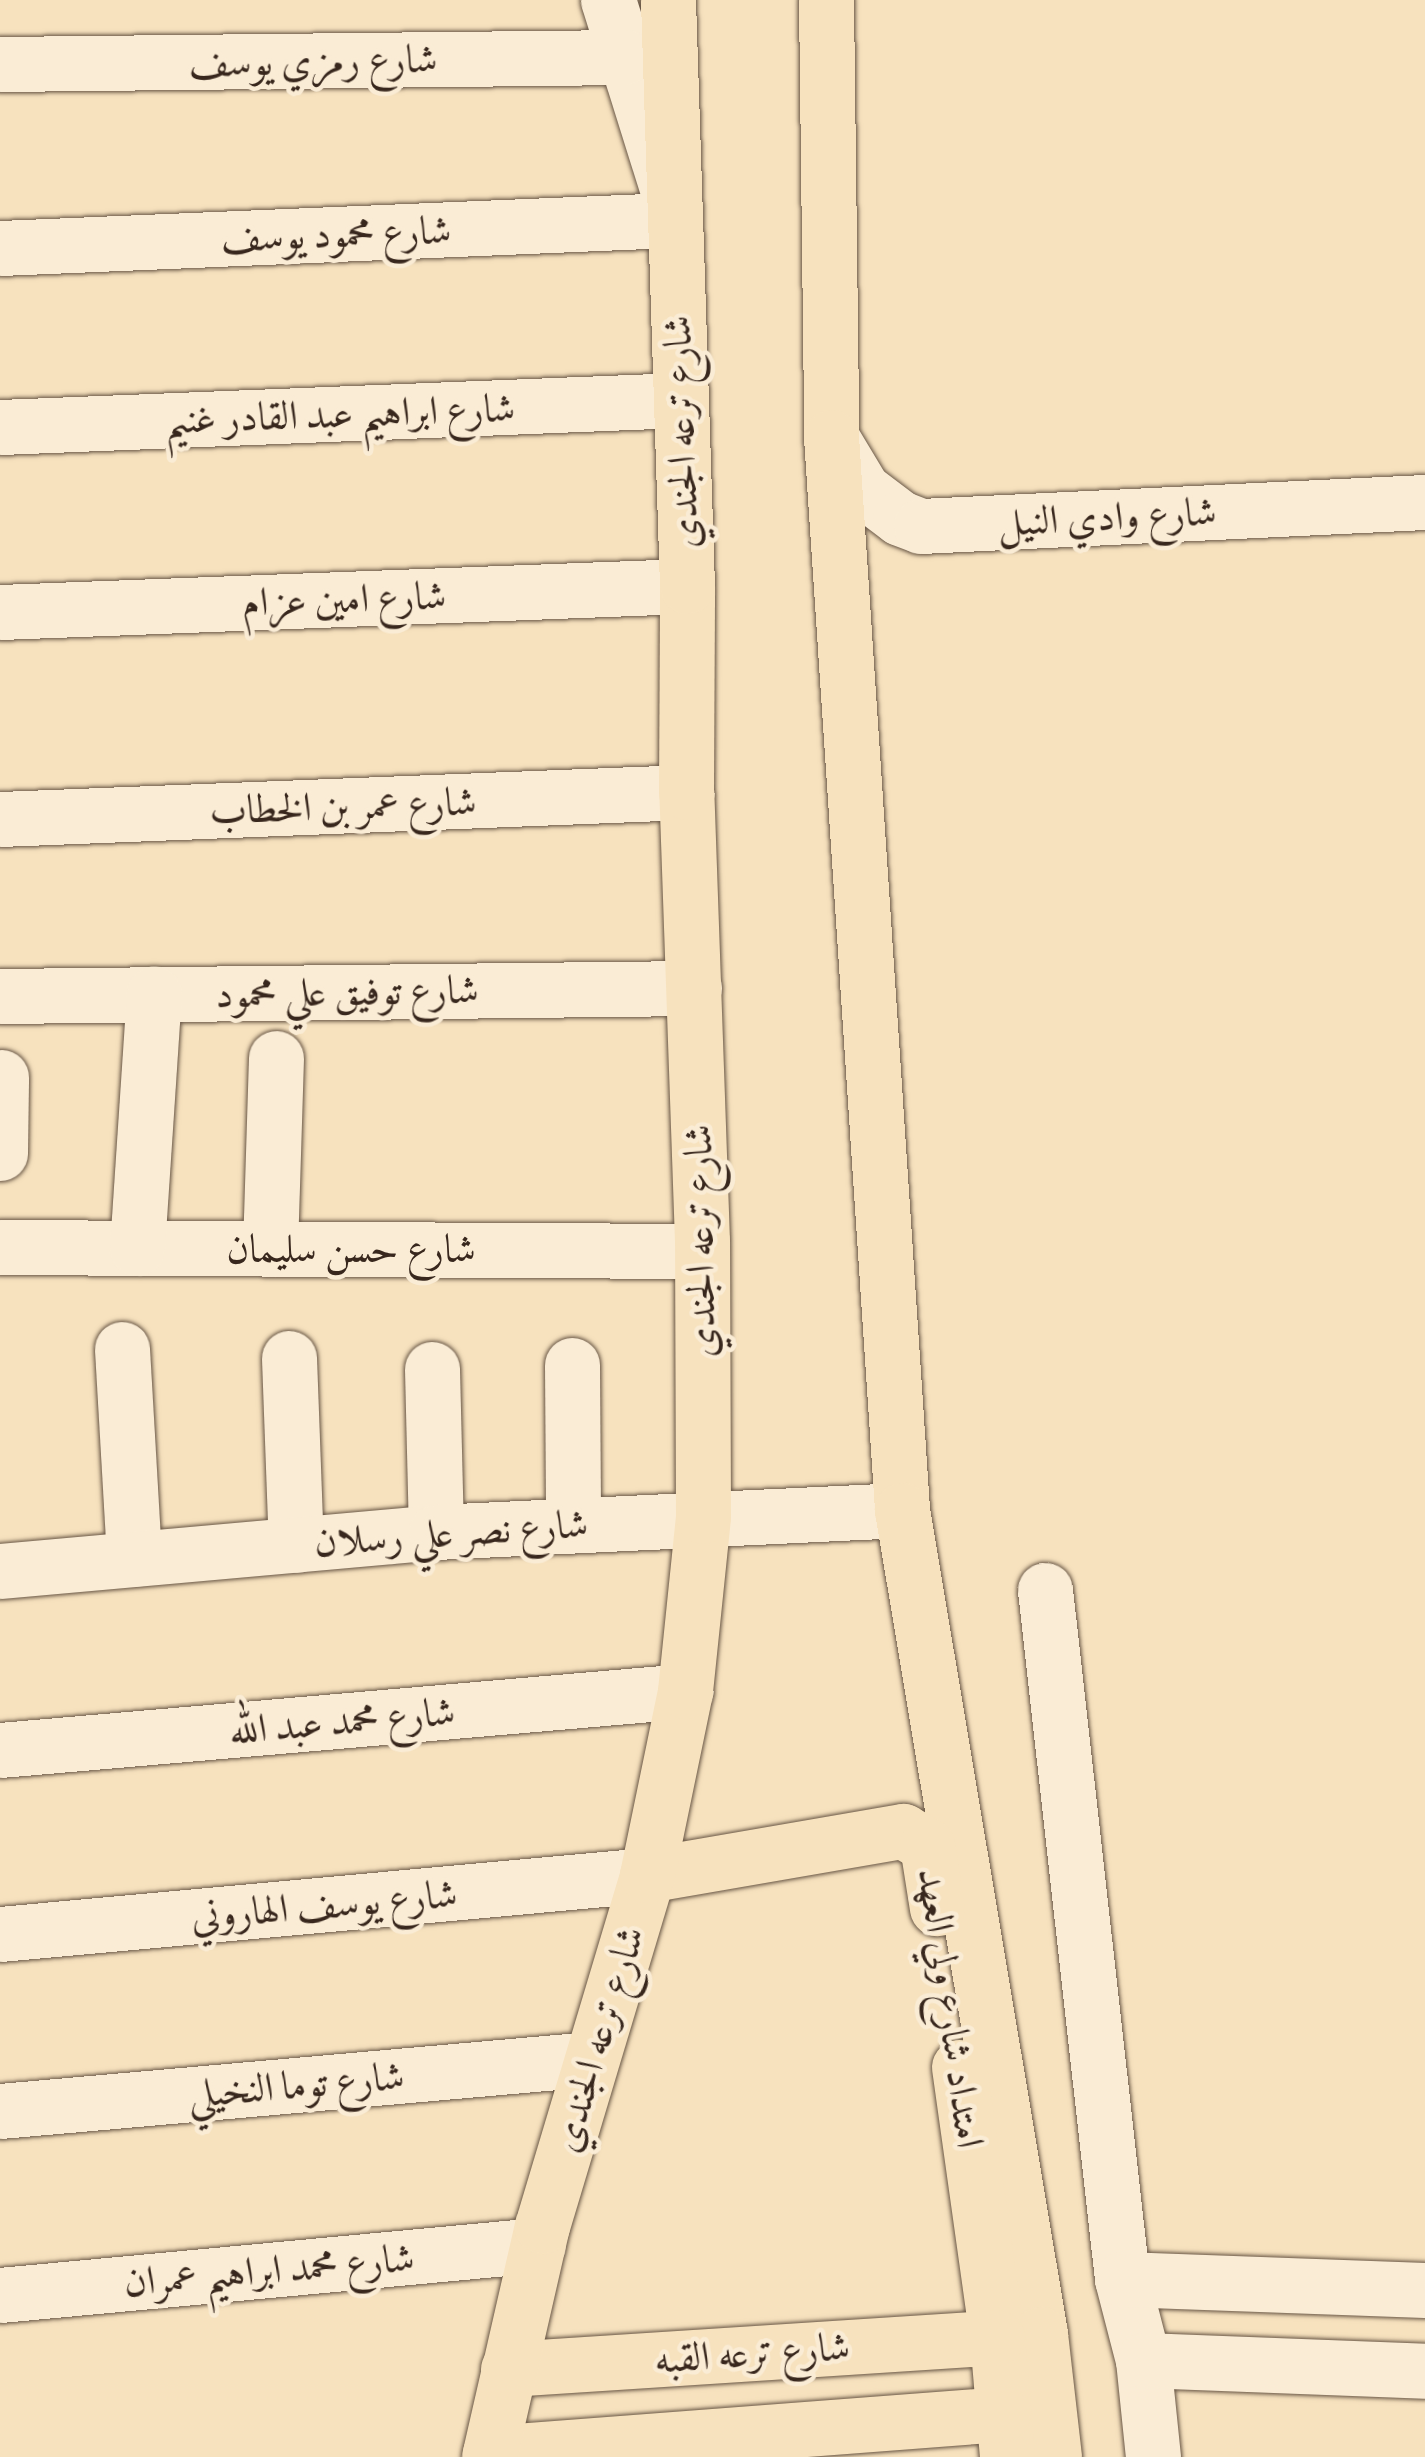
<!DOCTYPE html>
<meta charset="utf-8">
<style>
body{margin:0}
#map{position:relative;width:1425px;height:2457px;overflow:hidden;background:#f7e2be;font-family:Alegreya,Amiri,serif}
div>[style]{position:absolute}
.roads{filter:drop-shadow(0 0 2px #685645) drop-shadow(0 0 2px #685645)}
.minor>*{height:55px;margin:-27.5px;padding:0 27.5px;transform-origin:27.5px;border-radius:27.5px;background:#faecd5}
.major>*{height:55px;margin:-27.5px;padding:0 27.5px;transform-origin:27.5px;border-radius:27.5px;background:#f7e2be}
span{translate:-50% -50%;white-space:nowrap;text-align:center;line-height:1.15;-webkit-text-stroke:9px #faecd5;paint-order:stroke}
.street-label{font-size:40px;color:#38271d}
</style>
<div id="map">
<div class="roads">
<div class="minor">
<div style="left:608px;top:0;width:197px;rotate:72.6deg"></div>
<div style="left:0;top:64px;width:625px;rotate:-0.64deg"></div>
<div style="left:0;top:248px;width:673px;rotate:-2.39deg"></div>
<div style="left:0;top:427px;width:681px;rotate:-2.27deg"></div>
<div style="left:831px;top:437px;width:62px;rotate:58.9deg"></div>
<div style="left:863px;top:490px;width:46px;rotate:37.1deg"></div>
<div style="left:900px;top:518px;width:22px;rotate:21deg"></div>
<div style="left:921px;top:526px;width:505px;rotate:-2.73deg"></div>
<div style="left:0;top:612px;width:687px;rotate:-2.17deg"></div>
<div style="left:0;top:819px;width:687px;rotate:-2.25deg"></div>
<div style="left:0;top:996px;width:694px;rotate:-0.66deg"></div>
<div style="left:0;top:1153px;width:76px;rotate:-89.2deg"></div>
<div style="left:0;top:1247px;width:702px;rotate:0.33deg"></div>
<div style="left:137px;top:1248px;width:255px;rotate:-86.2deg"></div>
<div style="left:270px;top:1249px;width:191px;rotate:-88.2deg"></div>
<div style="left:122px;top:1349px;width:210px;rotate:86.7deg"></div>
<div style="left:289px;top:1358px;width:187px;rotate:87.9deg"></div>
<div style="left:572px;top:1365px;width:158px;rotate:89.6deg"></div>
<div style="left:432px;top:1369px;width:163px;rotate:88.6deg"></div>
<div style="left:0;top:1571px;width:438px;rotate:-5.1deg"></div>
<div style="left:436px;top:1532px;width:467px;rotate:-2.7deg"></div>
<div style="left:1045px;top:1590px;width:693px;rotate:83.62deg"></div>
<div style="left:1122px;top:2279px;width:84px;rotate:75.5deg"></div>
<div style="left:1143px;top:2360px;width:98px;rotate:84.1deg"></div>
<div style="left:0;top:1750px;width:688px;rotate:-4.92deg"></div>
<div style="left:0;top:1934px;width:650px;rotate:-5.21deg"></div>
<div style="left:0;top:2111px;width:593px;rotate:-5.03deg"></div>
<div style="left:1122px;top:2279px;width:303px;rotate:2.1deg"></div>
<div style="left:0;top:2295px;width:540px;rotate:-5.31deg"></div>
<div style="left:1143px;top:2360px;width:282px;rotate:2.2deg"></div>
</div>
<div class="major">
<div style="left:826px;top:0;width:437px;rotate:89.3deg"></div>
<div style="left:831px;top:437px;width:1075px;rotate:86.21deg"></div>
<div style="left:902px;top:1510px;width:835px;rotate:80.49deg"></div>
<div style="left:1040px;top:2334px;width:124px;rotate:83.5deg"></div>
<div style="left:647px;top:1875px;width:260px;rotate:-9.8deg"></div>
<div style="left:903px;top:1831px;width:28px;rotate:30deg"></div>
<div style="left:927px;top:1845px;width:64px;rotate:81deg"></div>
<div style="left:959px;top:2067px;width:273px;rotate:82deg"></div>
<div style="left:997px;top:2337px;width:120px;rotate:85.2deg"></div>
<div style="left:508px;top:2369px;width:490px;rotate:-3.7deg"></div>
<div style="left:490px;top:2453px;width:514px;rotate:-4.35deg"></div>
<div style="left:489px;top:2457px;width:237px;rotate:-77.1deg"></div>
<div style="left:542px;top:2226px;width:366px;rotate:-73.3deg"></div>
<div style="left:647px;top:1875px;width:188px;rotate:-78.3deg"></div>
<div style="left:685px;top:1691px;width:176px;rotate:-84.1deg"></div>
<div style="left:703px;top:1516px;width:275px;rotate:-90.2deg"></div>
<div style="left:702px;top:1241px;width:449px;rotate:-92deg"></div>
<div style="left:686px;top:792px;width:206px;rotate:-89.7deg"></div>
<div style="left:687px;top:586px;width:586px;rotate:-91.86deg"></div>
</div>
</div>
<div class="street-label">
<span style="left:313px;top:61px;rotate:-1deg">شارع رمزي يوسف</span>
<span style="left:336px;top:234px;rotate:-2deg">شارع محمود يوسف</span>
<span style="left:340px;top:414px;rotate:-2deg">شارع ابراهيم عبد القادر غنيم</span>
<span style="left:681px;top:432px;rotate:-92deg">شارع ترعه الجندي</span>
<span style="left:1107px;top:517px;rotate:-3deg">شارع وادي النيل</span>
<span style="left:344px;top:599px;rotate:-2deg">شارع امين عزام</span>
<span style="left:343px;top:806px;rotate:-2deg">شارع عمر بن الخطاب</span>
<span style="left:347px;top:992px;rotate:-1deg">شارع توفيق علي محمود</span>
<span style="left:700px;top:1241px;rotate:-91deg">شارع ترعه الجندي</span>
<span style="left:351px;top:1249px">شارع حسن سليمان</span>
<span style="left:451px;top:1533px;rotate:-4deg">شارع نصر علي رسلان</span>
<span style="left:342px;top:1721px;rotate:-5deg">شارع محمد عبد الله</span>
<span style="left:324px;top:1905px;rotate:-5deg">شارع يوسف الهاروني</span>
<span style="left:951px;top:2008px;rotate:82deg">امتداد شارع ولي العهد</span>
<span style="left:598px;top:2039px;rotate:-73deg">شارع ترعه الجندي</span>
<span style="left:296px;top:2085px;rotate:-5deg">شارع توما النخيلي</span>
<span style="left:269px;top:2270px;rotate:-5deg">شارع محمد ابراهيم عمران</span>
<span style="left:752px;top:2353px;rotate:-4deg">شارع ترعه القبه</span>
</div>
</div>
